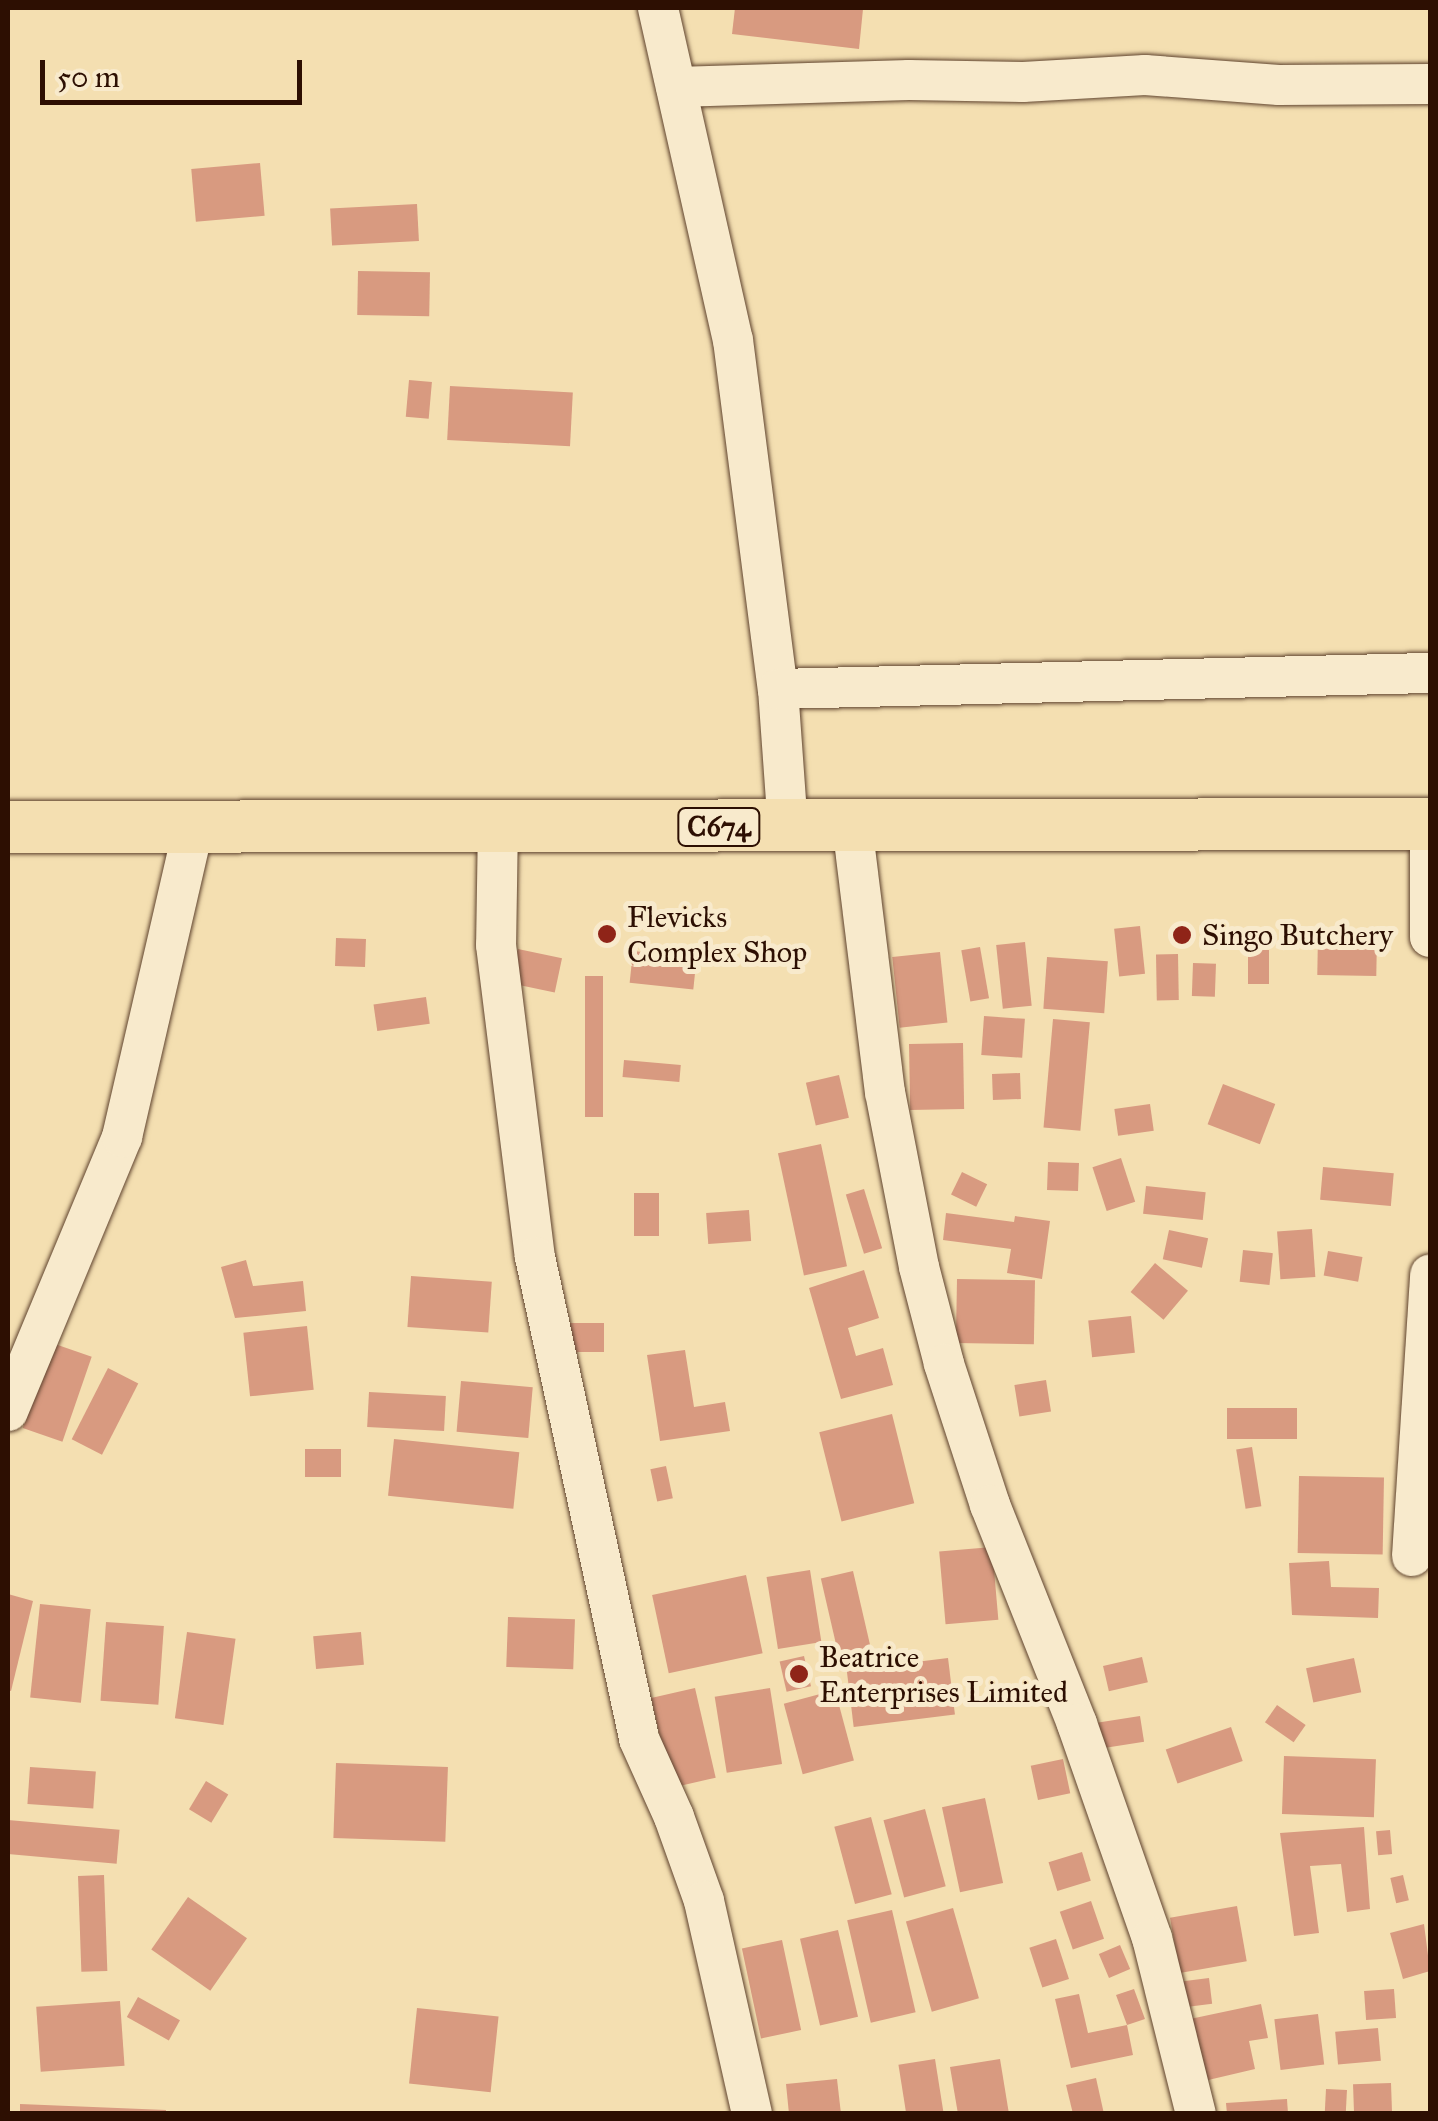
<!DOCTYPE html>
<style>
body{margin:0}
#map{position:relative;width:1438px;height:2121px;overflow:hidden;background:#f4dfb1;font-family:"IM FELL Great Primer",serif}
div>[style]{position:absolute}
.building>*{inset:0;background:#d89a80;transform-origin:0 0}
.roads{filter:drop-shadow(0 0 2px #5f432e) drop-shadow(0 0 2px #5f432e)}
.minor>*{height:40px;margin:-20px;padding:0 20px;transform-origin:20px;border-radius:20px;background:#f8eacc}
.major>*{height:52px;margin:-26px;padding:0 26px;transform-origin:26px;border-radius:26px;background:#f4dfb1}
.dots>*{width:28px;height:28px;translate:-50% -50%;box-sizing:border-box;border:5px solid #f8eacc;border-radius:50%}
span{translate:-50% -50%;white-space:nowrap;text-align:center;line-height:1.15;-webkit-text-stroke:10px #f8eacc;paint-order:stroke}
.shield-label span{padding:2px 8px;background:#f8eacc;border:2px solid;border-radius:8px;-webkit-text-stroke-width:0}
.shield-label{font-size:28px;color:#2d0f02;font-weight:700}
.poi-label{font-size:30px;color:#2d0f02}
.left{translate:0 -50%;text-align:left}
.frame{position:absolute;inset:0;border:10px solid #2d0f02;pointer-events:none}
.scale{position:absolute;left:40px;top:60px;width:262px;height:45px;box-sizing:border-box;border:5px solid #2d0f02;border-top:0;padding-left:12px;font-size:30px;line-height:35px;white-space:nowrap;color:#2d0f02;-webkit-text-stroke:8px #f8eacc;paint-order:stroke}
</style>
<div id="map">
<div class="building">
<div style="clip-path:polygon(735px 8px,863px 9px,859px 49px,732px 34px)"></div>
<div style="left:260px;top:163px;width:53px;height:69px;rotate:85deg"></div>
<div style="left:417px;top:204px;width:37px;height:87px;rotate:87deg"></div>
<div style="left:358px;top:271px;width:72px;height:44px;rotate:1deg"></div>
<div style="left:409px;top:380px;width:23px;height:37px;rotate:5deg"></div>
<div style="left:450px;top:386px;width:123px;height:54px;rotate:3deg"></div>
<div style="left:1140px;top:926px;width:48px;height:26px;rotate:84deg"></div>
<div style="left:1318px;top:934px;width:59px;height:41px;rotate:1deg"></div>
<div style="left:336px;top:938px;width:30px;height:28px;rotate:2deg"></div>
<div style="left:1025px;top:942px;width:64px;height:29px;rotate:84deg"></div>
<div style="left:980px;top:947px;width:52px;height:19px;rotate:80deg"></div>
<div style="left:518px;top:949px;width:45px;height:35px;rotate:12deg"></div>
<div style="left:1248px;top:950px;width:21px;height:34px"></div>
<div style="left:633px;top:951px;width:64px;height:32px;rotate:6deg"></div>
<div style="left:940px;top:952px;width:71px;height:48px;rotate:84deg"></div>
<div style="left:1178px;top:954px;width:46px;height:22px;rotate:89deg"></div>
<div style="left:1047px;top:957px;width:61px;height:52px;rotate:4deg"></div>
<div style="left:1193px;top:963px;width:23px;height:33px;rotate:2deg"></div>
<div style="left:585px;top:976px;width:18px;height:141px"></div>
<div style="left:426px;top:997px;width:27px;height:53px;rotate:82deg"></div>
<div style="left:984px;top:1016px;width:41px;height:39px;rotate:4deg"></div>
<div style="left:1053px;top:1019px;width:37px;height:109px;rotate:5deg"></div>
<div style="left:963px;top:1043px;width:66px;height:54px;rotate:89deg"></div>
<div style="left:624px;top:1060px;width:57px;height:17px;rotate:5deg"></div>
<div style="left:1020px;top:1073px;width:26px;height:28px;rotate:88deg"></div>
<div style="left:839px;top:1075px;width:44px;height:34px;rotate:77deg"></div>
<div style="left:1223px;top:1084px;width:56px;height:43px;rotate:21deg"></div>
<div style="left:1150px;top:1104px;width:27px;height:36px;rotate:82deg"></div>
<div style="left:821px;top:1144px;width:125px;height:44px;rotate:78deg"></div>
<div style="left:1121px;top:1158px;width:46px;height:30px;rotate:72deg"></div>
<div style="left:1048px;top:1162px;width:31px;height:28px;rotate:2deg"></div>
<div style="left:1323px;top:1167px;width:71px;height:33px;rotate:5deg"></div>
<div style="left:962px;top:1172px;width:28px;height:25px;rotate:26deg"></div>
<div style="left:1146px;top:1186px;width:60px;height:28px;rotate:6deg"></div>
<div style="left:864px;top:1189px;width:62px;height:19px;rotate:73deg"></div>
<div style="left:634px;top:1193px;width:25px;height:43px"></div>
<div style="left:749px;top:1210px;width:31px;height:43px;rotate:86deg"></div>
<div style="clip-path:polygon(946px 1213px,1014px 1222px,1015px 1216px,1050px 1221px,1042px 1279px,1007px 1273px,1011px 1249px,943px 1240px)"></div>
<div style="left:1312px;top:1229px;width:48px;height:35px;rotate:86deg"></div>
<div style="left:1169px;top:1230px;width:40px;height:30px;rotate:12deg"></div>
<div style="left:1243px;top:1250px;width:30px;height:32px;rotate:6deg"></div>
<div style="left:1328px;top:1251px;width:35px;height:25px;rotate:10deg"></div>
<div style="clip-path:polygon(246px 1260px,253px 1286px,303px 1281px,306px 1311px,235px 1318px,221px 1267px)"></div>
<div style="left:1155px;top:1263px;width:43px;height:38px;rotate:40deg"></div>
<div style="clip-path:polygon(864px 1270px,879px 1318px,848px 1328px,856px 1356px,883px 1348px,893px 1385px,841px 1399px,809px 1288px)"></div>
<div style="left:411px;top:1276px;width:81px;height:51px;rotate:4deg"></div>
<div style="left:957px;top:1279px;width:78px;height:64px;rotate:1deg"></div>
<div style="left:1131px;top:1316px;width:37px;height:43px;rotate:84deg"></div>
<div style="left:568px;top:1323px;width:36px;height:29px"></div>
<div style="left:307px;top:1326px;width:64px;height:64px;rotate:84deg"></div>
<div style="left:52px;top:1343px;width:42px;height:90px;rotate:19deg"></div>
<div style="clip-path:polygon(685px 1350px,694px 1407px,725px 1402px,730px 1431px,660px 1441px,647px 1355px)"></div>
<div style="left:108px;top:1368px;width:34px;height:80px;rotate:27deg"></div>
<div style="left:1046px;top:1380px;width:32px;height:32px;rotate:81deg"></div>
<div style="left:461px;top:1381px;width:72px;height:51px;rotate:5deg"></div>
<div style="left:369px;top:1392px;width:77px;height:35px;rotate:3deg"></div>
<div style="left:1227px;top:1408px;width:70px;height:31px"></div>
<div style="left:892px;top:1414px;width:92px;height:75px;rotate:76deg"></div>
<div style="left:394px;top:1439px;width:126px;height:57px;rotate:6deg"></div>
<div style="left:1252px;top:1447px;width:60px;height:16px;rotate:81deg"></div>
<div style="left:305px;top:1449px;width:36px;height:28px"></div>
<div style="left:666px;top:1466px;width:33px;height:16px;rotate:78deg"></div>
<div style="left:1299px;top:1476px;width:85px;height:77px;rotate:1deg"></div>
<div style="left:992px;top:1547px;width:73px;height:53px;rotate:85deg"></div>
<div style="clip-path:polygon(1329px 1561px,1331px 1587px,1379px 1588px,1378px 1618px,1292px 1615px,1289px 1563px)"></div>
<div style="left:810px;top:1570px;width:73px;height:44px;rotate:81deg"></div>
<div style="left:853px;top:1571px;width:78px;height:33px;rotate:77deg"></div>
<div style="left:746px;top:1575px;width:80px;height:96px;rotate:78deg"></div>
<div style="clip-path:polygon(8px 1594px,33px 1601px,11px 1691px,8px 1690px)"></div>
<div style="left:40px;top:1604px;width:51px;height:94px;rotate:6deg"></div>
<div style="left:508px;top:1617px;width:67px;height:50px;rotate:2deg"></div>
<div style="left:106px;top:1622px;width:58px;height:79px;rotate:4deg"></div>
<div style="left:187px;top:1632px;width:49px;height:87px;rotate:8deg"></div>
<div style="left:361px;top:1632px;width:33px;height:48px;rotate:85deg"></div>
<div style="left:804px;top:1656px;width:31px;height:25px;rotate:77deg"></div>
<div style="left:1142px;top:1657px;width:26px;height:40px;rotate:77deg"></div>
<div style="left:948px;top:1658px;width:57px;height:102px;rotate:83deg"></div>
<div style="left:1354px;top:1658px;width:35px;height:49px;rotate:78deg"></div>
<div style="left:695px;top:1688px;width:92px;height:45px;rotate:77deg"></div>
<div style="left:770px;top:1688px;width:77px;height:56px;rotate:81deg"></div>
<div style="left:835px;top:1690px;width:73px;height:53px;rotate:75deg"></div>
<div style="left:1277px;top:1705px;width:35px;height:21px;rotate:35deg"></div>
<div style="left:1140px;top:1716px;width:26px;height:42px;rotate:81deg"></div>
<div style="left:1231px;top:1727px;width:36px;height:69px;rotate:71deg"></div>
<div style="left:1284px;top:1756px;width:92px;height:58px;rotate:2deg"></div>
<div style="left:1063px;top:1759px;width:35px;height:33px;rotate:78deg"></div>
<div style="left:336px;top:1763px;width:112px;height:75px;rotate:2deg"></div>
<div style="left:30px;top:1767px;width:66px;height:37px;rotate:4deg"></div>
<div style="left:206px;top:1781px;width:26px;height:33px;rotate:31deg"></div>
<div style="left:985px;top:1798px;width:87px;height:44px;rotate:78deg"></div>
<div style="left:925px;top:1809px;width:80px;height:43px;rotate:75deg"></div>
<div style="left:871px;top:1817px;width:80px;height:38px;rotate:75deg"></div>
<div style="left:8px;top:1820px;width:112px;height:34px;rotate:5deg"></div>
<div style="clip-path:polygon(1364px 1827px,1370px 1909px,1347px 1912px,1341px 1864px,1310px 1866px,1319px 1933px,1294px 1936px,1280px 1833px)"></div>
<div style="left:1390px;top:1830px;width:24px;height:14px;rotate:85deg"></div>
<div style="left:1082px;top:1852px;width:30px;height:35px;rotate:73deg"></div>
<div style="left:104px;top:1875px;width:96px;height:26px;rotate:88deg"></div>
<div style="left:1403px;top:1875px;width:26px;height:13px;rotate:77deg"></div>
<div style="left:188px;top:1897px;width:72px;height:64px;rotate:35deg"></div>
<div style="left:1091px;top:1901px;width:40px;height:33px;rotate:71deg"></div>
<div style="left:1237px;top:1906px;width:56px;height:68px;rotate:80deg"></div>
<div style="left:953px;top:1908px;width:94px;height:49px;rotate:74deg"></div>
<div style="left:892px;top:1910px;width:105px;height:46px;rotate:77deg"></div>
<div style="clip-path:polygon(1424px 1924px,1430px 1971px,1403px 1979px,1390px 1933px)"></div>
<div style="left:838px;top:1930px;width:89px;height:39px;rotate:77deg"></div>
<div style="left:1056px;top:1939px;width:42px;height:28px;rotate:72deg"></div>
<div style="left:782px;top:1940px;width:92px;height:41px;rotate:78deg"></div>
<div style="left:1120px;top:1945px;width:26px;height:23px;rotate:67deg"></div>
<div style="left:1209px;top:1978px;width:26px;height:34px;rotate:83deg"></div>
<div style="clip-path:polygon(1134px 1989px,1145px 2019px,1127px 2025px,1133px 2055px,1071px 2068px,1055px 1999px,1079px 1994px,1088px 2033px,1127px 2025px,1116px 1995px)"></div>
<div style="left:1394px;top:1989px;width:29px;height:30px;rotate:86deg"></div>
<div style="left:138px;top:1997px;width:48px;height:23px;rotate:29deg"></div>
<div style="left:120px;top:2001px;width:65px;height:84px;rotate:86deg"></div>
<div style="clip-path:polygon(1261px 2004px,1268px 2038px,1249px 2041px,1255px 2069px,1204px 2081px,1190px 2019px)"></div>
<div style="left:417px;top:2008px;width:82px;height:76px;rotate:6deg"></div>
<div style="left:1318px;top:2014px;width:51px;height:44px;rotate:83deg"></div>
<div style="left:1378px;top:2028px;width:33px;height:43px;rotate:85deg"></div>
<div style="left:935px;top:2059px;width:56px;height:37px;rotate:81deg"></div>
<div style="clip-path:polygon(1000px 2059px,1009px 2114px,958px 2114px,950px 2067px)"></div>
<div style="clip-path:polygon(1096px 2078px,1104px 2114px,1073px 2114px,1066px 2085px)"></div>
<div style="clip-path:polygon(837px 2079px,841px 2114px,789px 2114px,786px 2084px)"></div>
<div style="left:1391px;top:2083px;width:31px;height:38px;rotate:88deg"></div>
<div style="left:1326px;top:2089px;width:21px;height:25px;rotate:3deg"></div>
<div style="clip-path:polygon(1287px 2099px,1288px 2114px,1227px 2114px,1226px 2103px)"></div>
<div style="clip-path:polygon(20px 2104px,166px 2110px,166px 2114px,20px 2114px)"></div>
</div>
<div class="roads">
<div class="minor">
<div style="left:658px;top:8px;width:340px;rotate:77.3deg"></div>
<div style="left:733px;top:340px;width:352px;rotate:82.7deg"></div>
<div style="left:778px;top:689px;width:139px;rotate:85.9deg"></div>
<div style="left:676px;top:87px;width:233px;rotate:-1.7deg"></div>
<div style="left:909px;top:80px;width:114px;rotate:1deg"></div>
<div style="left:1023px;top:82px;width:122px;rotate:-3.3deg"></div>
<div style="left:1145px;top:75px;width:134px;rotate:4.3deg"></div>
<div style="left:1279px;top:85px;width:151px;rotate:-0.4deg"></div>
<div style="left:778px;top:689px;width:652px;rotate:-1.41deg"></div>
<div style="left:498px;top:823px;width:122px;rotate:90.9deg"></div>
<div style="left:496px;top:945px;width:314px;rotate:82.9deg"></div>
<div style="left:535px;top:1257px;width:493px;rotate:77.8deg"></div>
<div style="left:639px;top:1739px;width:85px;rotate:65.8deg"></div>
<div style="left:674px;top:1817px;width:89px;rotate:70.3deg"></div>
<div style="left:704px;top:1901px;width:218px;rotate:77.3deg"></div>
<div style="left:852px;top:824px;width:270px;rotate:83deg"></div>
<div style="left:885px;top:1092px;width:178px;rotate:79deg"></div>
<div style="left:919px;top:1267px;width:100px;rotate:75.5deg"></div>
<div style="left:944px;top:1364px;width:148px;rotate:71.9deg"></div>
<div style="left:990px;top:1505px;width:236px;rotate:68.3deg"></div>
<div style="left:1077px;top:1724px;width:227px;rotate:70.7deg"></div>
<div style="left:1152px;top:1938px;width:181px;rotate:76deg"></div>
<div style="left:1430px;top:824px;width:113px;rotate:90deg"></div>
<div style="left:8px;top:1411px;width:297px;rotate:-67.4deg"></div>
<div style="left:122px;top:1137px;width:319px;rotate:-77deg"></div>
<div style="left:1412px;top:1556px;width:282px;rotate:-86.3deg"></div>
</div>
<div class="major">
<div style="left:8px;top:827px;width:1422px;rotate:-0.12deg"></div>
</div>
</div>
<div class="dots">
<div style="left:607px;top:934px;background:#8f2418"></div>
<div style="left:1182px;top:935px;background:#8f2418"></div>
<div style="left:799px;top:1674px;background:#8f2418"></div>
</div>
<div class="shield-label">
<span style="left:719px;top:827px">C674</span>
</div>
<div class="poi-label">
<span class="left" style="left:627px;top:934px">Flevicks<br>Complex Shop</span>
<span class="left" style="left:1202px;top:935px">Singo Butchery</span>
<span class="left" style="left:819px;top:1674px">Beatrice<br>Enterprises Limited</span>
</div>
<div class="frame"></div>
<div class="scale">50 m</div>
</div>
